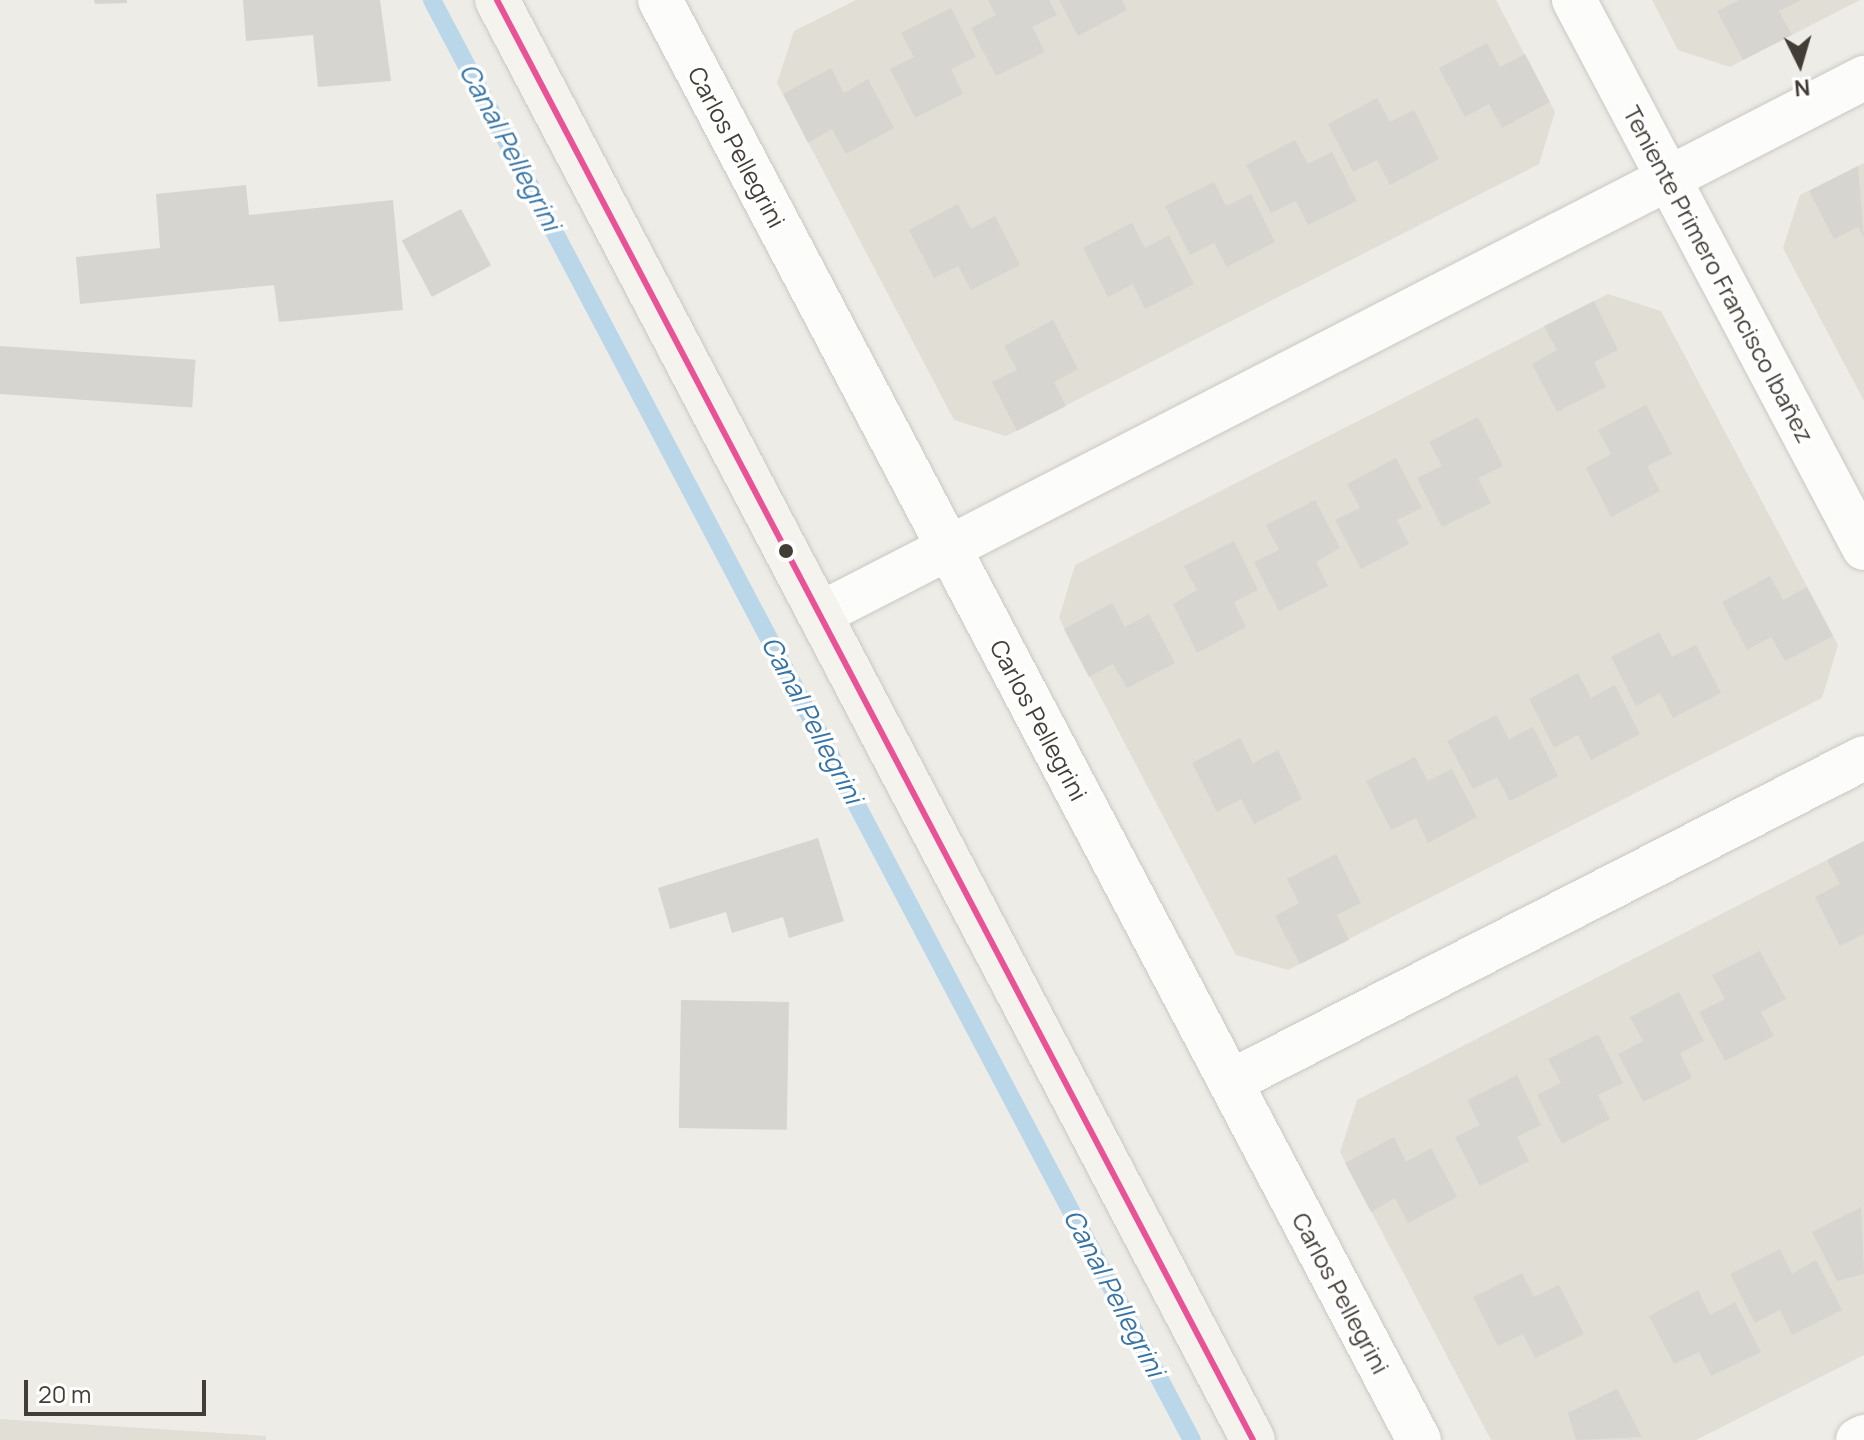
<!DOCTYPE html>
<meta charset="utf-8">
<style>
body{margin:0}
#map{position:relative;width:1864px;height:1440px;overflow:hidden;background:#eeece7;font-family:Manrope,sans-serif}
div>[style]{position:absolute}
.residential>*{inset:0;background:#e1ded5}
.stream>*{height:18px;margin:-9px;padding:0 9px;transform-origin:9px;border-radius:9px;background:#bad6e9}
.building>*{inset:0;background:#d7d5d0;transform-origin:0 0}
.roads{filter:drop-shadow(0 0 2px #cac8c3) drop-shadow(0 0 2px #cac8c3)}
.minor>*{height:44px;margin:-22px;padding:0 22px;transform-origin:22px;border-radius:22px;background:#fcfcfb}
.secondary>*{height:44px;margin:-22px;padding:0 22px;transform-origin:22px;border-radius:22px;background:#f5f3ee}
.bus-1>*{height:6px;margin:-3px;padding:0 3px;transform-origin:3px;border-radius:3px;background:#e95297}
.dots>*{width:22px;height:22px;translate:-50% -50%;box-sizing:border-box;border:4px solid #fff;border-radius:50%}
span{translate:-50% -50%;white-space:nowrap;text-align:center;line-height:1.15;-webkit-text-stroke:7px #fff;paint-order:stroke}
.street-label{font-size:24px;color:#423d35}
.water-label{font-size:26px;color:#3774a5;font-style:italic}
.north{position:absolute;left:1760px;top:24px;width:80px;height:80px;-webkit-text-stroke:6px #fff;paint-order:stroke;rotate:175deg;font-size:22px;font-weight:700;line-height:32px;text-align:center;color:#423d35}
.north::after{content:'';display:block;margin:auto;width:28px;height:36px;background:#423d35;clip-path:polygon(50% 0,100% 100%,50% 72%,0 100%)}
.scale{position:absolute;left:24px;top:1380px;width:182px;height:36px;box-sizing:border-box;border:4px solid #423d35;border-top:0;padding-left:10px;font-size:24px;line-height:28px;white-space:nowrap;color:#423d35;-webkit-text-stroke:6px #fff;paint-order:stroke}
</style>
<div id="map">
<div class="residential">
<div style="clip-path:polygon(856px 0,1496px 0,1555px 112px,1539px 164px,1006px 436px,954px 420px,777px 83px,794px 31px)"></div>
<div style="clip-path:polygon(1652px 0,1860px 0,1730px 67px,1678px 50px)"></div>
<div style="clip-path:polygon(1864px 163px,1864px 401px,1783px 248px,1800px 195px)"></div>
<div style="clip-path:polygon(1608px 294px,1661px 311px,1838px 645px,1822px 698px,1288px 970px,1236px 955px,1059px 618px,1075px 565px)"></div>
<div style="clip-path:polygon(1864px 841px,1864px 1355px,1696px 1440px,1491px 1440px,1340px 1152px,1357px 1100px)"></div>
<div style="clip-path:polygon(0 1419px,266px 1436px,266px 1440px,0 1440px)"></div>
</div>
<div class="stream">
<div style="left:432px;top:0;width:1628px;rotate:62.18deg"></div>
</div>
<div class="building">
<div style="clip-path:polygon(94px 0,127px 0,127px 3px,95px 4px)"></div>
<div style="clip-path:polygon(243px 0,380px 0,391px 81px,318px 87px,313px 35px,246px 41px)"></div>
<div style="clip-path:polygon(988px 0,1049px 0,1057px 15px,1032px 27px,1045px 52px,996px 76px,971px 28px,996px 15px)"></div>
<div style="clip-path:polygon(1059px 0,1122px 0,1127px 10px,1078px 36px)"></div>
<div style="clip-path:polygon(1740px 0,1801px 0,1779px 11px,1792px 35px,1743px 60px,1717px 11px)"></div>
<div style="clip-path:polygon(951px 8px,976px 57px,951px 69px,963px 94px,915px 118px,890px 69px,914px 57px,901px 33px)"></div>
<div style="clip-path:polygon(1487px 43px,1500px 67px,1525px 54px,1550px 102px,1502px 128px,1489px 104px,1465px 117px,1439px 68px)"></div>
<div style="clip-path:polygon(831px 68px,844px 93px,868px 79px,894px 128px,846px 154px,832px 129px,808px 143px,783px 94px)"></div>
<div style="clip-path:polygon(1377px 98px,1390px 122px,1414px 110px,1439px 159px,1390px 185px,1377px 160px,1353px 172px,1328px 124px)"></div>
<div style="clip-path:polygon(1295px 140px,1308px 164px,1332px 152px,1357px 201px,1308px 225px,1296px 201px,1271px 213px,1246px 165px)"></div>
<div style="clip-path:polygon(1858px 166px,1864px 238px,1858px 227px,1834px 239px,1809px 191px)"></div>
<div style="clip-path:polygon(1214px 182px,1226px 206px,1251px 194px,1275px 242px,1227px 267px,1214px 243px,1190px 255px,1165px 206px)"></div>
<div style="clip-path:polygon(246px 185px,249px 215px,393px 200px,403px 310px,279px 322px,274px 285px,80px 304px,76px 257px,160px 248px,156px 194px)"></div>
<div style="clip-path:polygon(958px 204px,971px 229px,995px 216px,1020px 265px,971px 290px,958px 266px,934px 278px,909px 230px)"></div>
<div style="left:461px;top:209px;width:64px;height:67px;rotate:62deg"></div>
<div style="clip-path:polygon(1132px 223px,1145px 248px,1169px 235px,1194px 284px,1145px 309px,1133px 284px,1108px 297px,1083px 248px)"></div>
<div style="clip-path:polygon(1594px 301px,1618px 350px,1594px 362px,1606px 387px,1557px 412px,1532px 364px,1557px 350px,1544px 326px)"></div>
<div style="clip-path:polygon(1053px 320px,1078px 369px,1054px 382px,1066px 406px,1017px 431px,992px 382px,1017px 370px,1004px 346px)"></div>
<div style="left:0;top:346px;width:196px;height:48px;rotate:4deg"></div>
<div style="clip-path:polygon(1646px 405px,1672px 454px,1647px 466px,1660px 491px,1611px 517px,1586px 468px,1611px 454px,1598px 430px)"></div>
<div style="clip-path:polygon(1478px 417px,1503px 466px,1478px 478px,1491px 503px,1442px 527px,1417px 478px,1442px 466px,1429px 442px)"></div>
<div style="clip-path:polygon(1396px 458px,1422px 508px,1397px 520px,1409px 544px,1361px 569px,1335px 520px,1360px 508px,1347px 484px)"></div>
<div style="clip-path:polygon(1315px 500px,1340px 548px,1316px 562px,1328px 586px,1279px 611px,1254px 562px,1279px 550px,1266px 525px)"></div>
<div style="clip-path:polygon(1234px 541px,1258px 590px,1234px 602px,1246px 627px,1197px 653px,1173px 604px,1197px 590px,1184px 566px)"></div>
<div style="clip-path:polygon(1770px 576px,1783px 600px,1807px 587px,1833px 636px,1785px 661px,1771px 637px,1747px 650px,1722px 602px)"></div>
<div style="clip-path:polygon(1112px 603px,1125px 627px,1149px 614px,1175px 663px,1127px 688px,1113px 664px,1089px 677px,1064px 629px)"></div>
<div style="clip-path:polygon(1659px 632px,1672px 657px,1696px 645px,1721px 693px,1673px 718px,1660px 693px,1636px 706px,1611px 657px)"></div>
<div style="clip-path:polygon(1578px 673px,1591px 698px,1615px 685px,1640px 734px,1591px 760px,1578px 735px,1554px 748px,1529px 699px)"></div>
<div style="clip-path:polygon(1496px 715px,1509px 739px,1533px 727px,1558px 776px,1510px 801px,1497px 777px,1473px 789px,1447px 741px)"></div>
<div style="clip-path:polygon(1240px 738px,1253px 763px,1278px 750px,1302px 799px,1254px 824px,1241px 799px,1217px 812px,1192px 763px)"></div>
<div style="clip-path:polygon(1415px 757px,1428px 781px,1452px 769px,1477px 817px,1428px 843px,1416px 818px,1391px 830px,1366px 781px)"></div>
<div style="clip-path:polygon(818px 838px,844px 921px,789px 938px,783px 917px,732px 933px,726px 912px,670px 929px,658px 888px)"></div>
<div style="clip-path:polygon(1864px 841px,1864px 934px,1840px 946px,1815px 897px,1840px 884px,1827px 860px)"></div>
<div style="clip-path:polygon(1336px 854px,1361px 903px,1337px 915px,1349px 940px,1300px 964px,1275px 916px,1299px 903px,1287px 879px)"></div>
<div style="clip-path:polygon(1760px 951px,1786px 999px,1761px 1012px,1774px 1036px,1725px 1061px,1699px 1012px,1725px 999px,1712px 975px)"></div>
<div style="clip-path:polygon(1679px 992px,1704px 1041px,1680px 1053px,1692px 1078px,1643px 1102px,1618px 1054px,1643px 1041px,1630px 1017px)"></div>
<div style="left:681px;top:1000px;width:108px;height:128px;rotate:1deg"></div>
<div style="clip-path:polygon(1598px 1034px,1623px 1083px,1598px 1095px,1610px 1119px,1562px 1144px,1537px 1095px,1561px 1083px,1548px 1059px)"></div>
<div style="clip-path:polygon(1517px 1075px,1541px 1125px,1517px 1137px,1529px 1161px,1480px 1186px,1455px 1137px,1480px 1125px,1467px 1100px)"></div>
<div style="clip-path:polygon(1394px 1137px,1406px 1162px,1431px 1148px,1457px 1197px,1408px 1223px,1395px 1198px,1371px 1212px,1345px 1163px)"></div>
<div style="clip-path:polygon(1861px 1207px,1864px 1274px,1837px 1281px,1812px 1232px)"></div>
<div style="clip-path:polygon(1780px 1249px,1792px 1274px,1816px 1260px,1842px 1310px,1792px 1335px,1780px 1310px,1755px 1323px,1730px 1274px)"></div>
<div style="clip-path:polygon(1522px 1273px,1534px 1297px,1559px 1285px,1584px 1334px,1535px 1358px,1523px 1334px,1498px 1346px,1473px 1297px)"></div>
<div style="clip-path:polygon(1698px 1290px,1710px 1315px,1735px 1302px,1761px 1352px,1711px 1376px,1699px 1352px,1674px 1364px,1649px 1316px)"></div>
<div style="clip-path:polygon(1617px 1389px,1642px 1437px,1576px 1440px,1568px 1413px)"></div>
</div>
<div class="roads">
<div class="minor">
<div style="left:660px;top:0;width:1628px;rotate:62.21deg"></div>
<div style="left:1574px;top:0;width:620px;rotate:62.11deg"></div>
<div style="left:820px;top:614px;width:1174px;rotate:-27.18deg"></div>
<div style="left:1230px;top:1082px;width:712px;rotate:-27.07deg"></div>
<div style="left:1858px;top:1440px;width:7px;rotate:-27deg"></div>
</div>
<div class="secondary">
<div style="left:497px;top:0;width:1626px;rotate:62.3deg"></div>
</div>
</div>
<div class="bus-1">
<div style="left:497px;top:0;width:1626px;rotate:62.3deg"></div>
</div>
<div class="dots">
<div style="left:786px;top:551px;background:#423d35"></div>
</div>
<div class="street-label">
<span style="left:737px;top:147px;rotate:62deg">Carlos Pellegrini</span>
<span style="left:1719px;top:274px;rotate:62deg">Teniente Primero Francisco Ibañez</span>
<span style="left:1039px;top:720px;rotate:62deg">Carlos Pellegrini</span>
<span style="left:1341px;top:1293px;rotate:62deg">Carlos Pellegrini</span>
</div>
<div class="water-label">
<span style="left:510px;top:147px;rotate:62deg">Canal Pellegrini</span>
<span style="left:812px;top:720px;rotate:62deg">Canal Pellegrini</span>
<span style="left:1114px;top:1293px;rotate:62deg">Canal Pellegrini</span>
</div>
<div class="north">N</div>
<div class="scale">20 m</div>
</div>
